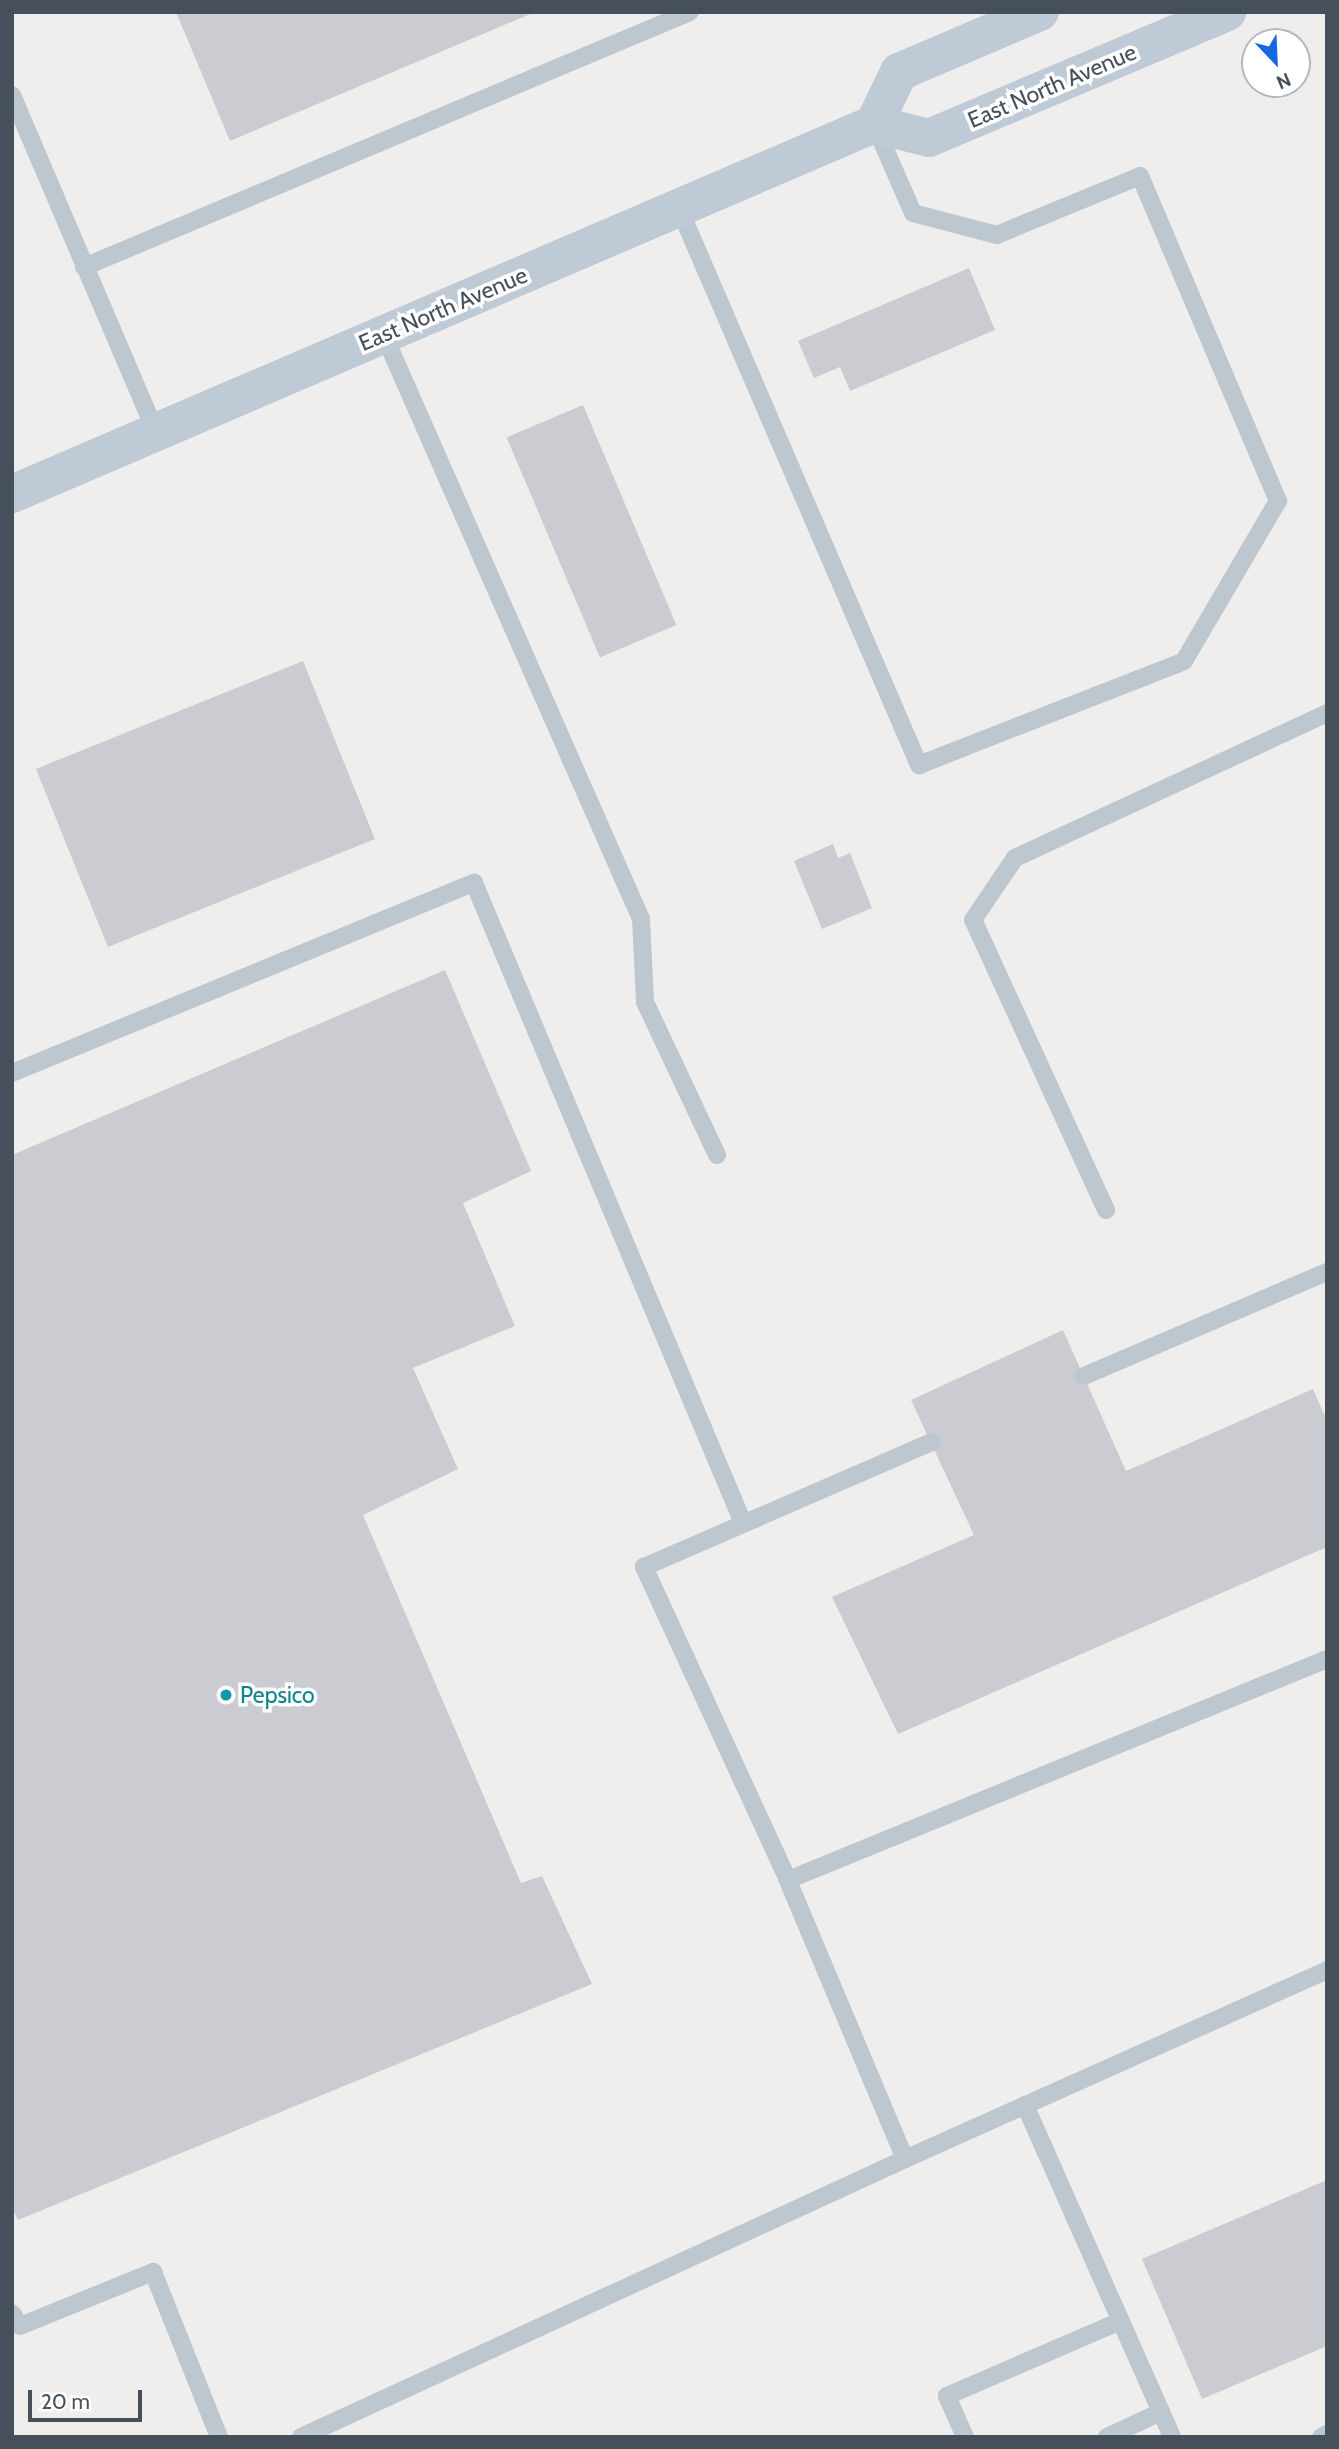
<!DOCTYPE html>
<style>
body{margin:0}
#map{position:relative;width:1339px;height:2449px;overflow:hidden;background:#f0eded;font-family:Cabin,sans-serif}
div>[style]{position:absolute}
.building>*{inset:0;background:#caccd2;transform-origin:0 0}
.lane>*{height:18px;margin:-9px;padding:0 9px;transform-origin:9px;border-radius:9px;background:#bdc7d0}
.secondary>*{height:38px;margin:-19px;padding:0 19px;transform-origin:19px;border-radius:19px;background:#bfcad7}
.dots>*{width:19px;height:19px;translate:-50% -50%;box-sizing:border-box;border:4px solid #fff;border-radius:50%}
span{translate:-50% -50%;white-space:nowrap;text-align:center;line-height:1.15;-webkit-text-stroke:7px #fff;paint-order:stroke}
.street-label{font-size:23px;color:#45505b}
.culture-label{font-size:23px;color:#0d838f}
.left{translate:0 -50%;text-align:left}
.frame{position:absolute;inset:0;border:14px solid #45505b;pointer-events:none}
.north{position:absolute;left:1241px;top:28px;width:70px;height:70px;box-sizing:border-box;background:#fff;border:2px solid #b5b9bd;border-radius:50%;rotate:157deg;font-size:19px;font-weight:700;line-height:28px;text-align:center;color:#45505b}
.north::after{content:'';display:block;margin:auto;width:24px;height:32px;background:#1468e4;clip-path:polygon(50% 0,100% 100%,50% 72%,0 100%)}
.scale{position:absolute;left:28px;top:2390px;width:114px;height:32px;box-sizing:border-box;border:4px solid #45505b;border-top:0;padding-left:9px;font-size:21px;line-height:24px;white-space:nowrap;color:#45505b;-webkit-text-stroke:5px #fff;paint-order:stroke}
</style>
<div id="map">
<div class="building">
<div style="clip-path:polygon(176px 12px,535px 12px,230px 141px)"></div>
<div style="clip-path:polygon(969px 268px,995px 330px,850px 391px,840px 367px,814px 378px,798px 341px)"></div>
<div style="left:583px;top:405px;width:239px;height:83px;rotate:67deg"></div>
<div style="left:303px;top:661px;width:192px;height:288px;rotate:68deg"></div>
<div style="clip-path:polygon(833px 844px,838px 858px,850px 853px,872px 908px,822px 929px,794px 861px)"></div>
<div style="clip-path:polygon(445px 970px,531px 1171px,463px 1203px,515px 1326px,413px 1368px,458px 1469px,363px 1515px,521px 1883px,542px 1876px,592px 1984px,18px 2220px,12px 2208px,12px 1155px)"></div>
<div style="clip-path:polygon(1063px 1330px,1126px 1471px,1313px 1389px,1327px 1421px,1327px 1547px,898px 1734px,832px 1597px,974px 1535px,911px 1400px)"></div>
<div style="clip-path:polygon(1327px 2180px,1327px 2346px,1202px 2399px,1142px 2259px)"></div>
</div>
<div class="lane">
<div style="left:12px;top:95px;width:367px;rotate:66.9deg"></div>
<div style="left:679px;top:208px;width:607px;rotate:66.69deg"></div>
<div style="left:919px;top:765px;width:285px;rotate:-21.4deg"></div>
<div style="left:1184px;top:661px;width:186px;rotate:-59.6deg"></div>
<div style="left:1278px;top:501px;width:353px;rotate:-113deg"></div>
<div style="left:1140px;top:176px;width:155px;rotate:157.6deg"></div>
<div style="left:997px;top:235px;width:87px;rotate:-165.3deg"></div>
<div style="left:913px;top:213px;width:95px;rotate:-113.6deg"></div>
<div style="left:84px;top:267px;width:657px;rotate:-22.82deg"></div>
<div style="left:384px;top:335px;width:638px;rotate:66.25deg"></div>
<div style="left:641px;top:919px;width:83px;rotate:87.2deg"></div>
<div style="left:645px;top:1002px;width:169px;rotate:64.8deg"></div>
<div style="left:12px;top:1073px;width:500px;rotate:-22.4deg"></div>
<div style="left:474px;top:883px;width:694px;rotate:67.2deg"></div>
<div style="left:1106px;top:1210px;width:319px;rotate:-114.6deg"></div>
<div style="left:973px;top:920px;width:75px;rotate:-55.9deg"></div>
<div style="left:1015px;top:858px;width:344px;rotate:-24.9deg"></div>
<div style="left:1084px;top:1376px;width:264px;rotate:-23.2deg"></div>
<div style="left:788px;top:1880px;width:583px;rotate:-22.29deg"></div>
<div style="left:1025px;top:2105px;width:336px;rotate:66.1deg"></div>
<div style="left:1161px;top:2412px;width:60px;rotate:155.2deg"></div>
<div style="left:905px;top:2159px;width:462px;rotate:-24.1deg"></div>
<div style="left:12px;top:2313px;width:15px;rotate:58deg"></div>
<div style="left:20px;top:2326px;width:144px;rotate:-22.1deg"></div>
<div style="left:153px;top:2272px;width:178px;rotate:68.2deg"></div>
<div style="left:1161px;top:2412px;width:27px;rotate:66deg"></div>
<div style="left:301px;top:2437px;width:665px;rotate:-24.71deg"></div>
<div style="left:905px;top:2159px;width:303px;rotate:-112.8deg"></div>
<div style="left:788px;top:1880px;width:345px;rotate:-114.7deg"></div>
<div style="left:644px;top:1567px;width:313px;rotate:-23.5deg"></div>
<div style="left:965px;top:2437px;width:45px;rotate:-113.7deg"></div>
<div style="left:947px;top:2396px;width:189px;rotate:-23.4deg"></div>
<div style="left:1321px;top:2437px;width:7px;rotate:-27deg"></div>
</div>
<div class="secondary">
<div style="left:874px;top:124px;width:58px;rotate:-64.3deg"></div>
<div style="left:899px;top:72px;width:153px;rotate:-23.1deg"></div>
<div style="left:12px;top:494px;width:938px;rotate:-23.23deg"></div>
<div style="left:874px;top:124px;width:57px;rotate:14.3deg"></div>
<div style="left:929px;top:138px;width:324px;rotate:-22.9deg"></div>
</div>
<div class="dots">
<div style="left:226px;top:1695px;background:#0f9aa8"></div>
</div>
<div class="street-label">
<span style="left:1052px;top:86px;rotate:-23deg">East North Avenue</span>
<span style="left:443px;top:309px;rotate:-23deg">East North Avenue</span>
</div>
<div class="culture-label">
<span class="left" style="left:240px;top:1695px">Pepsico</span>
</div>
<div class="frame"></div>
<div class="north">N</div>
<div class="scale">20 m</div>
</div>
